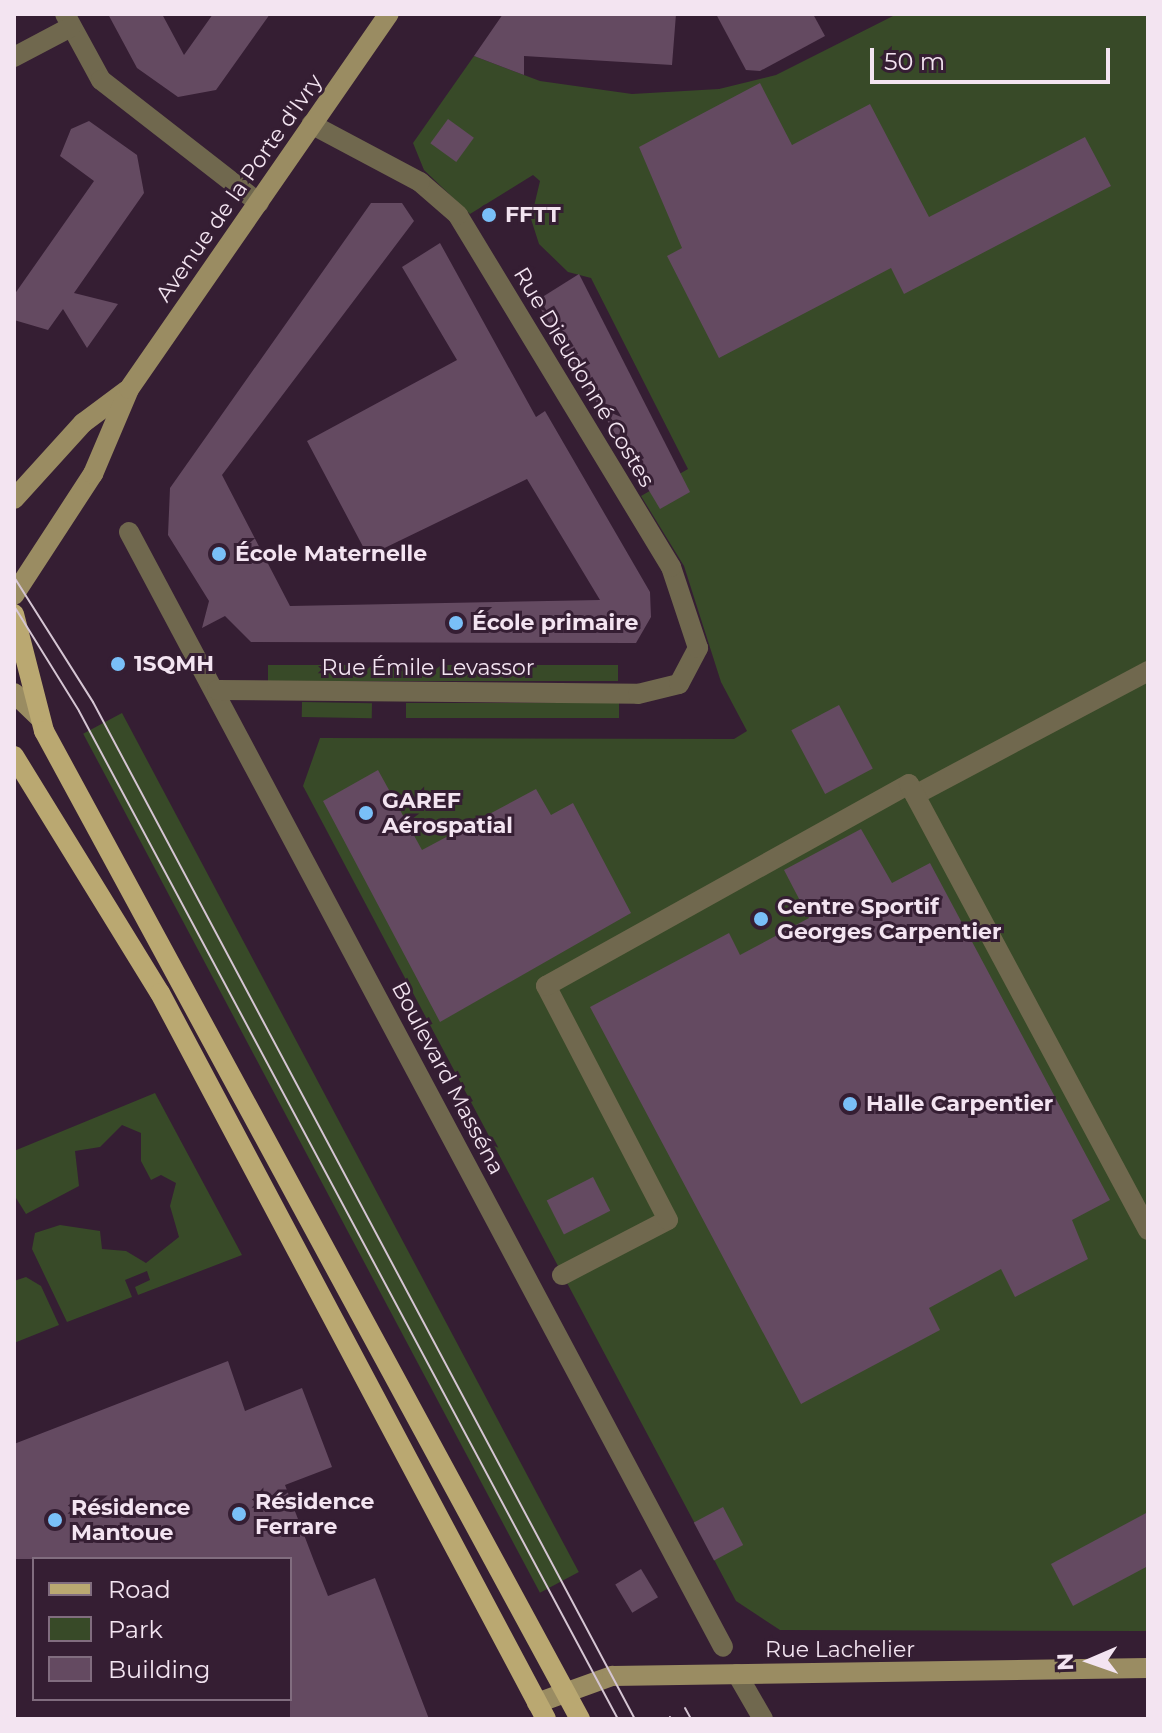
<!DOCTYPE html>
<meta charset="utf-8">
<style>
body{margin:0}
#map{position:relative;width:1162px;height:1733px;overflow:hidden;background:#351e33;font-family:Montserrat,sans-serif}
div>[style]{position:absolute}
.green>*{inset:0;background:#384a28;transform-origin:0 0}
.building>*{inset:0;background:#644a61;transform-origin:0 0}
.street>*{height:20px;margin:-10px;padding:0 10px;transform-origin:10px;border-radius:10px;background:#70684e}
.secondary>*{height:20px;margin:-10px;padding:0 10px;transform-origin:10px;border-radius:10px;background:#9a8c62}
.primary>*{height:20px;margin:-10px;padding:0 10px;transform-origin:10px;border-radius:10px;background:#baa871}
.tram>*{height:2px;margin:-1px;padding:0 1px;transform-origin:1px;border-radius:1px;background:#d5c5d3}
.dots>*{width:22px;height:22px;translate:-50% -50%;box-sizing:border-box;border:4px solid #351e33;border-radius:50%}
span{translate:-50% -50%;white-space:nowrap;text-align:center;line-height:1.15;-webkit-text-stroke:6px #351e33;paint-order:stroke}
.street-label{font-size:22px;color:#f3e4f1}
.poi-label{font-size:22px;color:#f3e4f1;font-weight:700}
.left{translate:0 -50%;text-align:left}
.frame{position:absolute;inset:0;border:16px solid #f3e4f1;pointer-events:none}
.legend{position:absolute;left:32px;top:1557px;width:260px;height:144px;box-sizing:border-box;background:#351e33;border:2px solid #816d7f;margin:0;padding:10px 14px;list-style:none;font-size:24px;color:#f3e4f1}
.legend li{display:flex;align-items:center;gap:16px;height:40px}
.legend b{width:40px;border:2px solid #816d7f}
.north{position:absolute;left:1050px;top:1621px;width:80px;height:80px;-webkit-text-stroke:6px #351e33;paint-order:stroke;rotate:268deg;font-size:22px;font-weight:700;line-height:32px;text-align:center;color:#f3e4f1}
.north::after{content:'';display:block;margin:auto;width:28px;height:36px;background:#f3e4f1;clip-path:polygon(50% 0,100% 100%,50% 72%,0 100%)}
.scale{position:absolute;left:870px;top:48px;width:240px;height:36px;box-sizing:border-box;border:4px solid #f3e4f1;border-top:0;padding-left:10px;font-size:24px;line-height:28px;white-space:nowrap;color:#f3e4f1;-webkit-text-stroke:6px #351e33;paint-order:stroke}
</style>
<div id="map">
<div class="green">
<div style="clip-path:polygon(897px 14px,1148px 14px,1148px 1631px,780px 1630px,736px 1601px,303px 786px,320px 738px,734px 739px,747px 731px,721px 682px,684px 566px,641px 496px,688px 469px,591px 278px,568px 272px,539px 244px,531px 219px,540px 181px,533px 175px,470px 214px,424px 170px,413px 143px,474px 56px,540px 81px,632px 94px,719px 89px,776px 75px)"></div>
<div style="left:268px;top:665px;width:350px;height:16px"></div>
<div style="left:302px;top:702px;width:70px;height:15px;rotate:1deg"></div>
<div style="left:406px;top:703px;width:213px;height:15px"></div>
<div style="left:122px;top:713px;width:973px;height:44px;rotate:62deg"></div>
<div style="clip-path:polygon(155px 1093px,242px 1255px,138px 1295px,135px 1287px,150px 1280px,147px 1271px,125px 1280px,132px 1297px,67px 1322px,32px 1249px,35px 1233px,60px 1225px,100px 1231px,102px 1249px,126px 1251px,146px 1263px,179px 1237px,170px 1206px,176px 1183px,161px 1175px,151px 1180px,141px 1161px,141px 1133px,122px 1125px,100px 1147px,75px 1151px,79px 1186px,26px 1214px,16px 1198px,14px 1151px)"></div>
<div style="clip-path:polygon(26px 1277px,41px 1286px,59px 1325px,14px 1343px,14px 1281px)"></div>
</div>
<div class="building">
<div style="clip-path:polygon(108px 14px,162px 14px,184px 55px,213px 14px,270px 14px,216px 90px,178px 97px,137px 68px)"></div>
<div style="clip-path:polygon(503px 14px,676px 14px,672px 65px,524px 56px,524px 75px,474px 56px)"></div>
<div style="clip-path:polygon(716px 14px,813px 14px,825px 36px,760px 71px,746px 70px)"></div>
<div style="clip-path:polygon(760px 83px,792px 145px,870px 104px,929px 217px,1085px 137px,1111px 186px,904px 294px,891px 268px,719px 358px,667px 256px,682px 248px,639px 147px)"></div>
<div style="left:448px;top:119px;width:32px;height:30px;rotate:36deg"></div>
<div style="clip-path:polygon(89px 121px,137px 155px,144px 193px,74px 293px,118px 304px,87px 348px,63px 309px,48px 330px,14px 320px,14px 295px,94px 181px,60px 156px,71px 129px)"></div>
<div style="clip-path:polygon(371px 203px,402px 203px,414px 221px,222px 475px,290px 606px,600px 600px,527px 479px,368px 556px,307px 441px,457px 360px,402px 267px,440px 243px,536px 417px,545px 411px,650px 592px,651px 617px,636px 643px,251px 642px,225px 616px,202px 628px,209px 601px,168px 535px,170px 488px)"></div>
<div style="clip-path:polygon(579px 274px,690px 492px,660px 509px,536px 301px)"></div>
<div style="left:839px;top:705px;width:72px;height:54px;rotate:62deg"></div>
<div style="clip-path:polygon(378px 770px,422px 850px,536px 789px,551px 815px,573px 803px,631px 913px,440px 1022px,323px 801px)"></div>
<div style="clip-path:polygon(861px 829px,892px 883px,930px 863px,1110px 1200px,1072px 1220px,1088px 1259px,1015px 1297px,1001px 1269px,929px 1308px,940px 1330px,801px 1404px,590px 1007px,729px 933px,740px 955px,809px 918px,784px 870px)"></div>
<div style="left:593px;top:1177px;width:38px;height:52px;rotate:63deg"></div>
<div style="clip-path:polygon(228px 1361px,245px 1411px,302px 1388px,332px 1467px,285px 1485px,314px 1561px,328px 1596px,375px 1578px,429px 1719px,290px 1719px,290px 1559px,14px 1559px,14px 1444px)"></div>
<div style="left:723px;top:1507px;width:43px;height:33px;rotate:62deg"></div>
<div style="clip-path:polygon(1148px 1512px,1148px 1566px,1073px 1606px,1051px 1564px)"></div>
<div style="left:641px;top:1569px;width:33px;height:30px;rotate:59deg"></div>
</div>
<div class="street">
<div style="left:65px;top:14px;width:75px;rotate:61.4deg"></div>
<div style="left:101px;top:80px;width:200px;rotate:37.9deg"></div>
<div style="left:14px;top:57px;width:64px;rotate:-27.8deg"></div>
<div style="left:129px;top:532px;width:1263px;rotate:61.95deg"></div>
<div style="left:217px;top:690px;width:421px;rotate:0.5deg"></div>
<div style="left:638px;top:694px;width:42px;rotate:-13.7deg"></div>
<div style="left:679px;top:684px;width:41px;rotate:-62.2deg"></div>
<div style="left:698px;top:648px;width:85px;rotate:-108.4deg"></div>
<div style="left:671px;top:567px;width:411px;rotate:-121.2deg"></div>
<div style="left:458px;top:215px;width:50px;rotate:-139deg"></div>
<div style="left:420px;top:182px;width:123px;rotate:-152deg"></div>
<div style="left:915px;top:795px;width:264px;rotate:-28deg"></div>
<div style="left:562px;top:1275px;width:119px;rotate:-27.4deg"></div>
<div style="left:668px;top:1220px;width:264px;rotate:-117.5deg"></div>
<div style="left:546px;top:986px;width:415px;rotate:-29.1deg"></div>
<div style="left:909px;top:784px;width:506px;rotate:61.81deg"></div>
<div style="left:737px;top:1674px;width:52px;rotate:60deg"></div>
</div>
<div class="secondary">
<div style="left:14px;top:499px;width:103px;rotate:-47.8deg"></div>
<div style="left:83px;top:423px;width:54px;rotate:-36.7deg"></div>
<div style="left:14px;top:595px;width:145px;rotate:-56.9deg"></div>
<div style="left:93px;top:474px;width:92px;rotate:-67deg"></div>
<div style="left:129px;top:389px;width:456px;rotate:-55.3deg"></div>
<div style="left:14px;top:693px;width:35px;rotate:44deg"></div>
<div style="left:537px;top:1703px;width:80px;rotate:-19.8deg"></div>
<div style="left:612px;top:1676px;width:536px;rotate:-0.86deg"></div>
</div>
<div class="primary">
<div style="left:14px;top:614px;width:121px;rotate:75.6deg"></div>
<div style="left:44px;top:731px;width:1124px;rotate:61.52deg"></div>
<div style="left:14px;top:756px;width:278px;rotate:58.4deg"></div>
<div style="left:160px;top:993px;width:822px;rotate:62deg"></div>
</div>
<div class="tram">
<div style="left:14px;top:577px;width:148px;rotate:57.7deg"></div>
<div style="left:93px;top:702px;width:1152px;rotate:61.95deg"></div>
<div style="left:14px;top:606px;width:123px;rotate:58.2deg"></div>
<div style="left:79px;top:711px;width:1143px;rotate:61.87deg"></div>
<div style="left:685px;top:1708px;width:13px;rotate:61deg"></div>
<div style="left:670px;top:1717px;width:2px;rotate:63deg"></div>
</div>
<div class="dots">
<div style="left:489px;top:215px;background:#79bff8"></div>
<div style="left:219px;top:554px;background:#79bff8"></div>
<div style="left:456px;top:623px;background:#79bff8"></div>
<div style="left:118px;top:664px;background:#79bff8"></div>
<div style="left:366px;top:813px;background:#79bff8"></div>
<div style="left:761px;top:919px;background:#79bff8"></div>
<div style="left:850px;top:1104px;background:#79bff8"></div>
<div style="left:239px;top:1514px;background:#79bff8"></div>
<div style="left:55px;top:1520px;background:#79bff8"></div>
</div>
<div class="street-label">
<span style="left:239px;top:188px;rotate:-55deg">Avenue de la Porte d'Ivry</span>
<span style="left:584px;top:377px;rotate:59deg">Rue Dieudonné Costes</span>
<span style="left:428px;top:668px">Rue Émile Levassor</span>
<span style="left:448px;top:1078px;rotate:62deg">Boulevard Masséna</span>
<span style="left:840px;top:1650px">Rue Lachelier</span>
</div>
<div class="poi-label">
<span class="left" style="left:505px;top:215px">FFTT</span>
<span class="left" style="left:235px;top:554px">École Maternelle</span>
<span class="left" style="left:472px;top:623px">École primaire</span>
<span class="left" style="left:134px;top:664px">1SQMH</span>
<span class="left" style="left:382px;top:813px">GAREF<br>Aérospatial</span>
<span class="left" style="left:777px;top:919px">Centre Sportif<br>Georges Carpentier</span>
<span class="left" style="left:866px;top:1104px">Halle Carpentier</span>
<span class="left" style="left:255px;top:1514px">Résidence<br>Ferrare</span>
<span class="left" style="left:71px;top:1520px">Résidence<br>Mantoue</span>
</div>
<div class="frame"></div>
<ul class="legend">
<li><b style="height:10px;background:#baa871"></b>Road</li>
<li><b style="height:22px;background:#384a28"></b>Park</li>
<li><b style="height:22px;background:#644a61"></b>Building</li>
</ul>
<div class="north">N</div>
<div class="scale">50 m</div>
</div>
